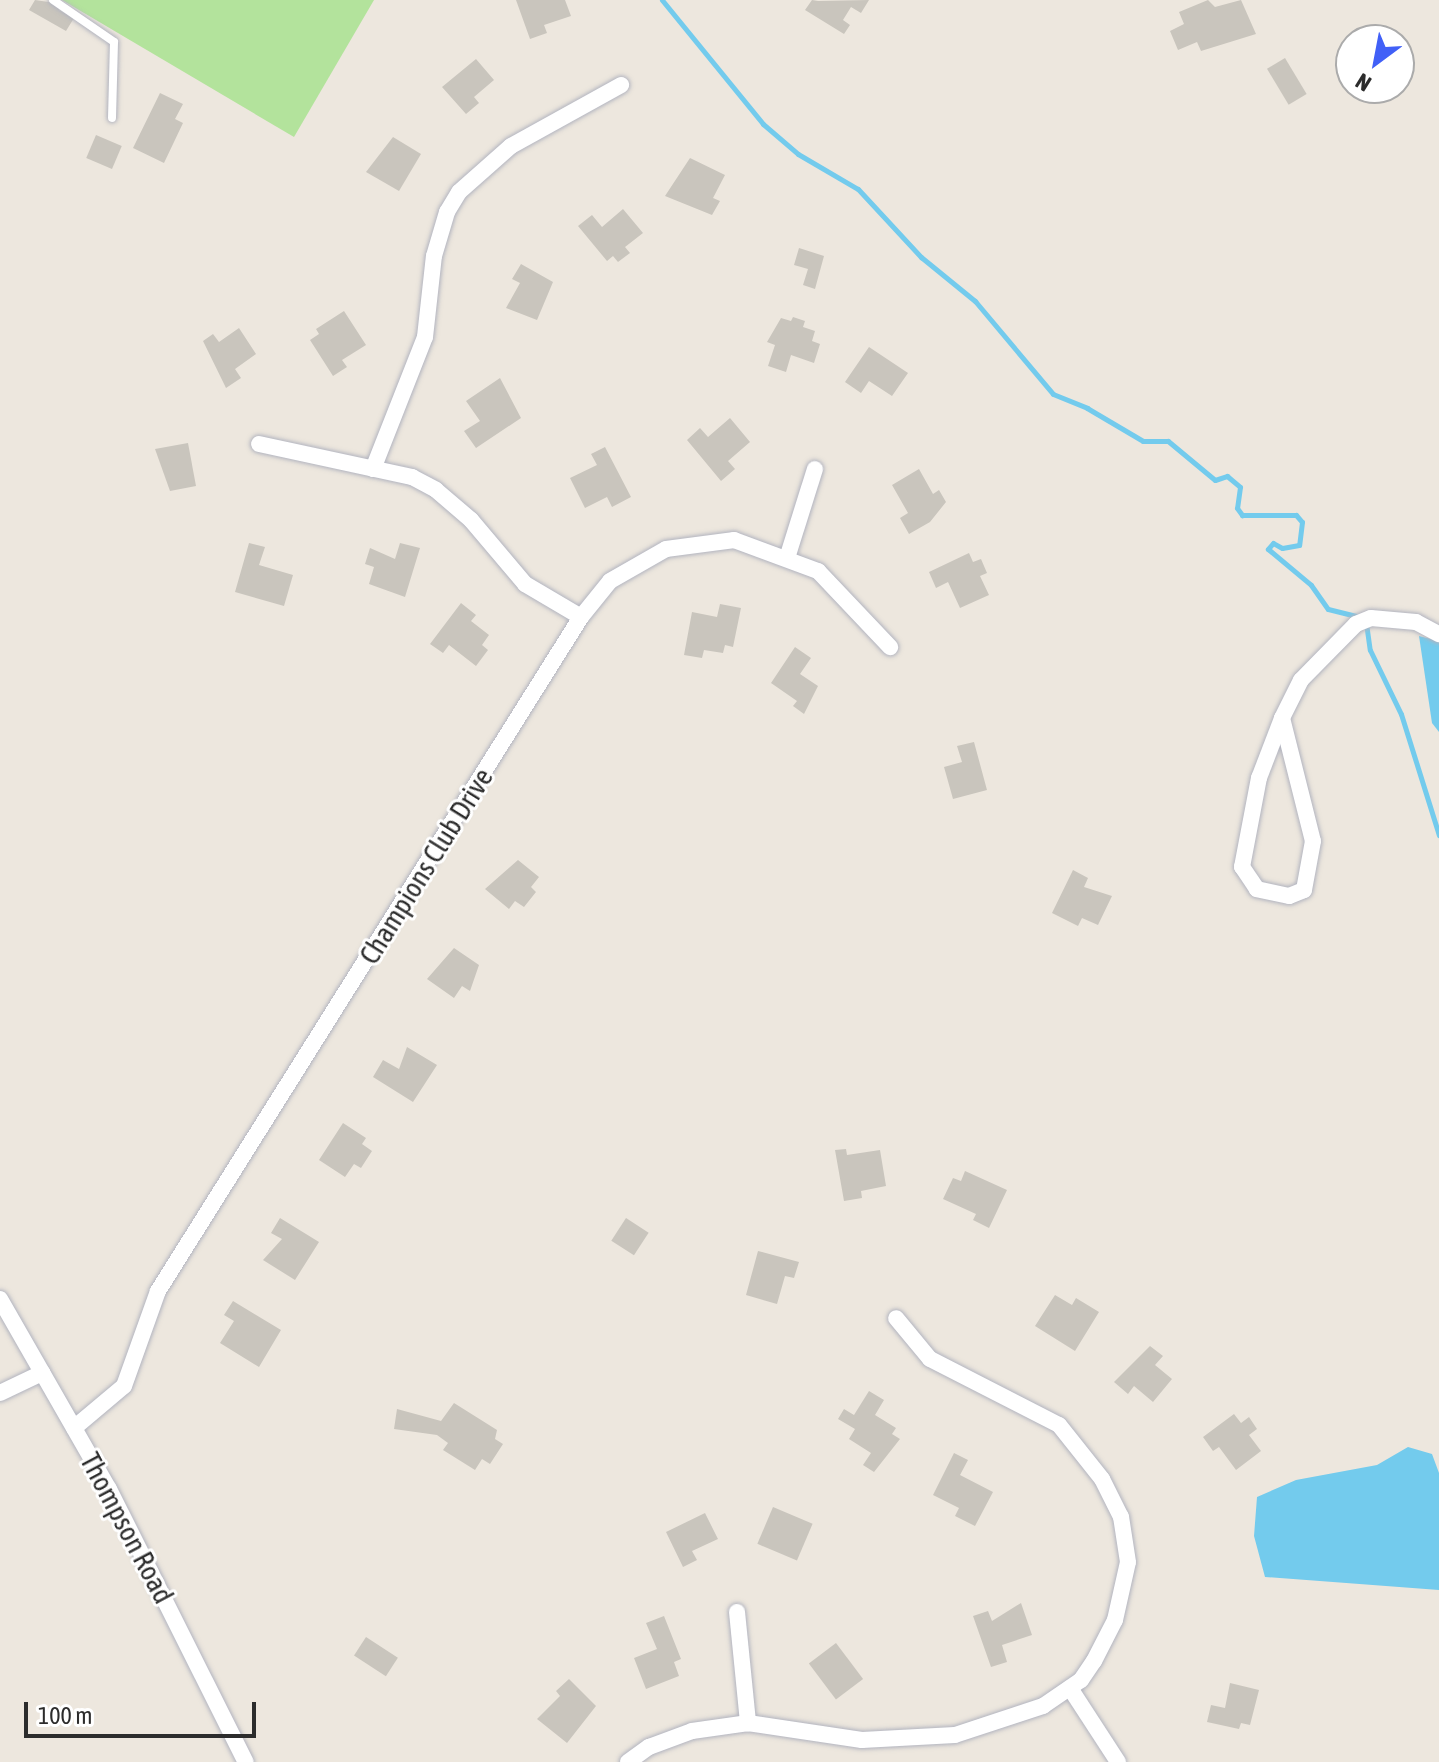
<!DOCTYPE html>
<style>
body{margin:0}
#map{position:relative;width:1439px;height:1762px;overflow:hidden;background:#ede7de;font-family:"Asap Condensed",sans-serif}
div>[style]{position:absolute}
.green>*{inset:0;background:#b3e39c}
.water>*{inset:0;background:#73cbed}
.stream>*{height:5px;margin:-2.5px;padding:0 2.5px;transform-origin:2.5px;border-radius:2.5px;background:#73cbed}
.building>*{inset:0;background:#c9c5bd;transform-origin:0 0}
.roads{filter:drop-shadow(0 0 2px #b2b4bf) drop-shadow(0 0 2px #b2b4bf)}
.service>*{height:8px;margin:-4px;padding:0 4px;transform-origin:4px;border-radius:4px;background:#fff}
.minor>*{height:16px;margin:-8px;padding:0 8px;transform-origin:8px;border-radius:8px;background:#fff}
span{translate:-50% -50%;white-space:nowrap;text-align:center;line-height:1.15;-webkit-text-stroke:6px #fff;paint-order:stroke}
.street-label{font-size:28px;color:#2c2c2c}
.north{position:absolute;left:1335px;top:24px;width:80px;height:80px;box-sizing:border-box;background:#fff;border:2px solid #ababab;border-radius:50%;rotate:212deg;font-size:22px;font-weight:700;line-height:32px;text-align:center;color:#2c2c2c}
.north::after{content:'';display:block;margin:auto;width:28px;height:36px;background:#4160f7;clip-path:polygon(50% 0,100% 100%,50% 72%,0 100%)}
.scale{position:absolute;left:24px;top:1702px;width:232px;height:36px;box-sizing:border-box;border:4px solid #2c2c2c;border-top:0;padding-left:10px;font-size:24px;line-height:28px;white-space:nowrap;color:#2c2c2c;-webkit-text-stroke:6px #fff;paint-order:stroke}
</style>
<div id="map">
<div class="green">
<div style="clip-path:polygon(62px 0,374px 0,294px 137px)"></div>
</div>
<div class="water">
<div style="clip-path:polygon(1419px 636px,1439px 641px,1439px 732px,1432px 723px)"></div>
<div style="clip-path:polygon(1408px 1447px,1432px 1454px,1439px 1473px,1439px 1590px,1265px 1577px,1254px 1536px,1257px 1497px,1296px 1480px,1377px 1465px)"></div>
</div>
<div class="stream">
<div style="left:662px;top:0;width:160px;rotate:50.8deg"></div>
<div style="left:763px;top:124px;width:46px;rotate:40.6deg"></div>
<div style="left:798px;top:154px;width:69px;rotate:30.3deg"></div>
<div style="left:858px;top:189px;width:93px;rotate:47.2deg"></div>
<div style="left:921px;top:257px;width:70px;rotate:39.2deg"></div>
<div style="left:975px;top:301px;width:121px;rotate:50deg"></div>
<div style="left:1053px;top:394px;width:37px;rotate:22deg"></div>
<div style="left:1087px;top:408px;width:65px;rotate:30.5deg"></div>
<div style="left:1143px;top:441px;width:25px"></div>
<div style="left:1168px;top:441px;width:61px;rotate:39.7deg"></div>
<div style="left:1215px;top:480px;width:13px;rotate:-18deg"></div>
<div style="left:1227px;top:476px;width:17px;rotate:40deg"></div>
<div style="left:1240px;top:487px;width:21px;rotate:98deg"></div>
<div style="left:1237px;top:508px;width:9px;rotate:54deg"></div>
<div style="left:1242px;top:515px;width:54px"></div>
<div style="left:1296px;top:515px;width:9px;rotate:49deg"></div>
<div style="left:1302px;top:522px;width:23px;rotate:97deg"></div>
<div style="left:1299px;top:545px;width:17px;rotate:170deg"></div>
<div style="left:1282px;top:548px;width:10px;rotate:-151deg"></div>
<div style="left:1273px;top:543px;width:8px;rotate:130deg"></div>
<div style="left:1268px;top:549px;width:56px;rotate:39.9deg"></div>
<div style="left:1311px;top:585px;width:29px;rotate:55deg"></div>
<div style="left:1328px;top:609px;width:32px;rotate:14deg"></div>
<div style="left:1366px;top:623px;width:27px;rotate:82deg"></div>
<div style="left:1370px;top:650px;width:71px;rotate:64.2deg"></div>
<div style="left:1401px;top:714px;width:127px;rotate:72.6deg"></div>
</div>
<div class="building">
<div style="clip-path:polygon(35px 0,62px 4px,59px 10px,74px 18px,66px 31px,29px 10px)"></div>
<div style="clip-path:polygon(516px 0,565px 0,571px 16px,544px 25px,547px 33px,530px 39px)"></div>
<div style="clip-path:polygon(812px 0,818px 1px,869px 0,861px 13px,851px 7px,843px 20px,850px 25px,844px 34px,805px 10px)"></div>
<div style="clip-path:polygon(1208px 0,1215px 7px,1241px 0,1256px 34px,1201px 51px,1197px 42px,1178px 50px,1170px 31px,1184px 24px,1179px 12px)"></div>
<div style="left:1285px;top:58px;width:42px;height:21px;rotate:59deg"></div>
<div style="clip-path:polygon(476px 59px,494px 80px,474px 97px,479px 103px,466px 114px,442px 87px)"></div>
<div style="clip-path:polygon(160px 93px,183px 104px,175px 119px,183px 123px,164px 163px,133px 148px)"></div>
<div style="left:96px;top:135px;width:28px;height:25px;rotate:23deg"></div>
<div style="clip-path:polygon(393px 137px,421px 154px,399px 191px,366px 172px)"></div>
<div style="clip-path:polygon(690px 158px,725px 175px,713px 198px,720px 201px,712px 215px,665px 196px)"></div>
<div style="clip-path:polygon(623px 209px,643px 233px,625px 247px,630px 253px,618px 262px,613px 256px,607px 261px,578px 226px,592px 215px,602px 227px)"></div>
<div style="clip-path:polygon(799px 248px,824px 256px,815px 289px,803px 285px,808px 269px,794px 265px)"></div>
<div style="clip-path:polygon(521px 264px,553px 282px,537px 320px,506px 308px,520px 283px,512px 279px)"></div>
<div style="clip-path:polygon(344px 311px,366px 345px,342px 360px,347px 367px,333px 376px,310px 340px,319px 334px,316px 329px)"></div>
<div style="clip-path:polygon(793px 317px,805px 321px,803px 327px,815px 331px,812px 341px,820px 344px,814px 363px,791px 355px,786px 372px,768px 366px,775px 345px,767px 342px,781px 318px,791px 321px)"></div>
<div style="clip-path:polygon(239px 328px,256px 354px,235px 369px,241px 378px,226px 388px,203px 341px,213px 334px,219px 342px)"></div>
<div style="clip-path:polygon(869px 347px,908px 373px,892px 396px,869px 381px,861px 393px,845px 382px)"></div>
<div style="clip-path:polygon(500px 378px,521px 418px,476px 448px,464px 431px,480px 421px,466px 401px)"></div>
<div style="clip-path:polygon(730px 418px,750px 442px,728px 461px,735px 469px,721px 481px,687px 440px,700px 428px,708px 437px)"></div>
<div style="clip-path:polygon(188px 443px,196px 486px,170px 491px,155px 449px)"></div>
<div style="clip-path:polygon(605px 447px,631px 497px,612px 507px,607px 497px,585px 508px,570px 478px,597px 465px,591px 454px)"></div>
<div style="clip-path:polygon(919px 469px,933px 494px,939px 490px,946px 502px,930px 522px,909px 534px,900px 518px,908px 513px,892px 485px)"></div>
<div style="clip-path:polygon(249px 543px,265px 547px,259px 565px,293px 575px,284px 606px,235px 592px)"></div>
<div style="clip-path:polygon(400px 543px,420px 548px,405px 597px,369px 584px,374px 567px,365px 564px,370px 548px,395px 559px)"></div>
<div style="clip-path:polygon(969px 553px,973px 562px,981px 559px,987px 573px,980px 576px,989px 595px,960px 608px,948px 582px,936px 588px,929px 572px)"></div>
<div style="clip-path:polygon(461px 603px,476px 615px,471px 621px,489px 635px,482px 645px,488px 650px,476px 666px,449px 645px,443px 653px,430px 644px)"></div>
<div style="clip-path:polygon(720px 604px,741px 608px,733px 647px,725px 645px,723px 653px,704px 650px,702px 658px,684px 655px,692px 612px,717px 617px)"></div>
<div style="clip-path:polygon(795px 647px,811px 658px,800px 674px,818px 686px,804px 714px,793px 706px,797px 701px,771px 683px)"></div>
<div style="clip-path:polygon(974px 742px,987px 790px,953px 799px,944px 767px,962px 762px,957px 746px)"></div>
<div style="clip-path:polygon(518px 860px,539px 877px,531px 887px,536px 892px,524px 907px,515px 901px,509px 909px,485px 889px)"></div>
<div style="clip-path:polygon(1073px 870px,1088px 878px,1084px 887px,1112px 896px,1098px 925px,1082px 918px,1078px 926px,1052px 913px)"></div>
<div style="clip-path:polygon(454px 948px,479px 965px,470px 991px,462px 986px,454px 998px,427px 979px)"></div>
<div style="clip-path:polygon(407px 1047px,437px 1065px,413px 1102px,373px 1077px,383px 1060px,399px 1069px)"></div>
<div style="clip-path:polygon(343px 1123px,366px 1138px,362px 1144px,372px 1151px,361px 1168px,354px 1164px,345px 1177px,319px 1160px)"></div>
<div style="clip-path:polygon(846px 1149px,847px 1155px,880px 1150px,886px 1186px,861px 1191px,862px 1198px,844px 1201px,835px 1150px)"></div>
<div style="clip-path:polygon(965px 1171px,1007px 1190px,989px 1228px,973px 1220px,976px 1214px,943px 1199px,953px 1178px,961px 1181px)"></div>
<div style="clip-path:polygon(280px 1218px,319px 1242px,295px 1280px,263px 1260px,282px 1239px,271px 1233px)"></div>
<div style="left:626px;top:1218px;width:27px;height:27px;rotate:33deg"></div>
<div style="clip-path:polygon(758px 1251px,799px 1262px,794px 1278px,785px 1276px,777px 1304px,746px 1295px)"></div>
<div style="clip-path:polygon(1055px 1295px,1072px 1305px,1076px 1298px,1099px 1312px,1075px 1351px,1035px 1326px)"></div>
<div style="clip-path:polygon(233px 1301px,281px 1330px,259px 1367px,220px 1343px,234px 1321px,224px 1315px)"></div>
<div style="clip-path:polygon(1150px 1346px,1163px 1356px,1155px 1365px,1172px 1379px,1153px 1402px,1134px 1386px,1128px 1394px,1114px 1382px)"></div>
<div style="clip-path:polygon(869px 1391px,884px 1400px,875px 1415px,896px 1428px,892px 1434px,900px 1439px,874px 1472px,863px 1465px,871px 1453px,849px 1439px,855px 1429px,838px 1419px,844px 1409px,854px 1415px)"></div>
<div style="clip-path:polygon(454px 1403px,497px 1430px,495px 1439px,503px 1444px,490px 1464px,482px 1459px,475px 1470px,443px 1450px,448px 1443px,437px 1435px,394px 1429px,397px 1409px,441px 1421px)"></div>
<div style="clip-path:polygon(1234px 1414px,1241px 1423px,1249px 1417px,1257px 1429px,1249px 1435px,1261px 1451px,1236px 1470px,1219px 1447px,1213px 1451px,1203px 1437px)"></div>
<div style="clip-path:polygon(954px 1453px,968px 1460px,960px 1475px,993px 1492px,975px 1526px,955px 1516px,959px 1508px,933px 1495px)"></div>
<div style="left:773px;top:1507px;width:43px;height:40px;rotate:23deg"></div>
<div style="clip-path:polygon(705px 1513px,718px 1539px,692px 1551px,697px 1560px,683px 1567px,666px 1532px)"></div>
<div style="clip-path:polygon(1021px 1603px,1032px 1635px,1002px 1645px,1007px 1662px,991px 1667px,973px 1616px,988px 1611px,992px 1621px)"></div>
<div style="clip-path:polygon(664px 1616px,681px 1659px,674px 1662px,679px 1676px,646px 1689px,634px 1658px,657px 1649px,646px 1623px)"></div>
<div style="left:366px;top:1637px;width:38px;height:22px;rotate:33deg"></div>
<div style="left:836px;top:1643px;width:45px;height:34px;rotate:53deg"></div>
<div style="clip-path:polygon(569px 1679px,596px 1706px,567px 1743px,537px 1719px,560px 1696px,556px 1691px)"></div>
<div style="clip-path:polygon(1230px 1683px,1259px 1690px,1250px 1725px,1241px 1723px,1239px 1729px,1207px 1722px,1211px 1705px,1225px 1708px)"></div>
</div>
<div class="roads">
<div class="service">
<div style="left:53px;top:0;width:74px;rotate:34.5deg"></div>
<div style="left:114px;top:42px;width:76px;rotate:91.5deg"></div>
</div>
<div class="minor">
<div style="left:259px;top:444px;width:157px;rotate:12.2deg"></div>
<div style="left:412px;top:477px;width:27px;rotate:28deg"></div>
<div style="left:436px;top:490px;width:46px;rotate:40.6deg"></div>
<div style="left:471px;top:520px;width:84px;rotate:49.8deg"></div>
<div style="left:525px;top:584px;width:65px;rotate:30.5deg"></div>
<div style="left:373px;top:469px;width:142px;rotate:-68.5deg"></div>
<div style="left:425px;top:337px;width:81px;rotate:-83.7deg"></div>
<div style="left:434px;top:256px;width:46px;rotate:-73.5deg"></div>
<div style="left:447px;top:212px;width:23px;rotate:-59deg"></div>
<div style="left:459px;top:192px;width:69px;rotate:-41.5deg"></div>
<div style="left:511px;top:146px;width:126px;rotate:-29deg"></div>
<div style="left:788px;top:555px;width:90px;rotate:-72.6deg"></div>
<div style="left:1282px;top:718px;width:127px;rotate:75.9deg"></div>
<div style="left:1313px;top:841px;width:50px;rotate:100.4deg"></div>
<div style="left:1304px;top:890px;width:16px;rotate:158deg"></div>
<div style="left:1289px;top:896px;width:33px;rotate:-168deg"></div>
<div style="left:1257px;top:889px;width:27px;rotate:-124deg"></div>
<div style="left:1242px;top:867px;width:91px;rotate:-79.2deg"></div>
<div style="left:1259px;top:778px;width:64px;rotate:-69deg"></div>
<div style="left:1282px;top:718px;width:42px;rotate:-63.4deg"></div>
<div style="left:1301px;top:680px;width:78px;rotate:-45.5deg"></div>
<div style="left:1356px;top:624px;width:16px;rotate:-22deg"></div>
<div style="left:1371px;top:618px;width:45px;rotate:5.1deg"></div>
<div style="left:1416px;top:622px;width:26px;rotate:28deg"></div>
<div style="left:0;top:1299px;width:219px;rotate:60.2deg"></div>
<div style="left:109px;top:1489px;width:305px;rotate:63.4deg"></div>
<div style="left:0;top:1393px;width:47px;rotate:-25.5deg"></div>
<div style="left:74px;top:1428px;width:65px;rotate:-40deg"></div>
<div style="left:124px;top:1386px;width:101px;rotate:-70.3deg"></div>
<div style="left:158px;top:1291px;width:796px;rotate:-57.89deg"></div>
<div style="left:581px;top:617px;width:46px;rotate:-51.1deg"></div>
<div style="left:610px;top:581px;width:64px;rotate:-29.7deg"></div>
<div style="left:666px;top:549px;width:69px;rotate:-7.5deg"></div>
<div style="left:734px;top:540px;width:90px;rotate:20.3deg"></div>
<div style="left:818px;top:571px;width:105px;rotate:46.5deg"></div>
<div style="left:737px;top:1612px;width:112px;rotate:84.3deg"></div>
<div style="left:1070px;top:1688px;width:88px;rotate:57deg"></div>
<div style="left:628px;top:1762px;width:26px;rotate:-36deg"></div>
<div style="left:649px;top:1747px;width:46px;rotate:-20.4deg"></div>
<div style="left:692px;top:1731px;width:57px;rotate:-8.1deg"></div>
<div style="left:748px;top:1723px;width:115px;rotate:8.5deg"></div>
<div style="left:862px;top:1740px;width:93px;rotate:-3.1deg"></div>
<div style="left:955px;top:1735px;width:93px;rotate:-18.2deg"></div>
<div style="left:1043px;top:1706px;width:46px;rotate:-34.4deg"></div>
<div style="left:1081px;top:1680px;width:23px;rotate:-56deg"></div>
<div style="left:1094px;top:1661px;width:46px;rotate:-62.9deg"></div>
<div style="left:1115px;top:1620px;width:59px;rotate:-77.4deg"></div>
<div style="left:1128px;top:1562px;width:46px;rotate:-98.8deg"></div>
<div style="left:1121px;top:1517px;width:42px;rotate:-116.6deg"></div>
<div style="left:1102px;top:1479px;width:69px;rotate:-128.5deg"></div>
<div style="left:1059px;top:1425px;width:145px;rotate:-152.9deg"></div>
<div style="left:930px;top:1359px;width:53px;rotate:-129.7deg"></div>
</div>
</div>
<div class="street-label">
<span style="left:426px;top:866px;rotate:-58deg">Champions Club Drive</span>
<span style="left:127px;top:1528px;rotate:62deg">Thompson Road</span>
</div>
<div class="north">N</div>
<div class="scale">100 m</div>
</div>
